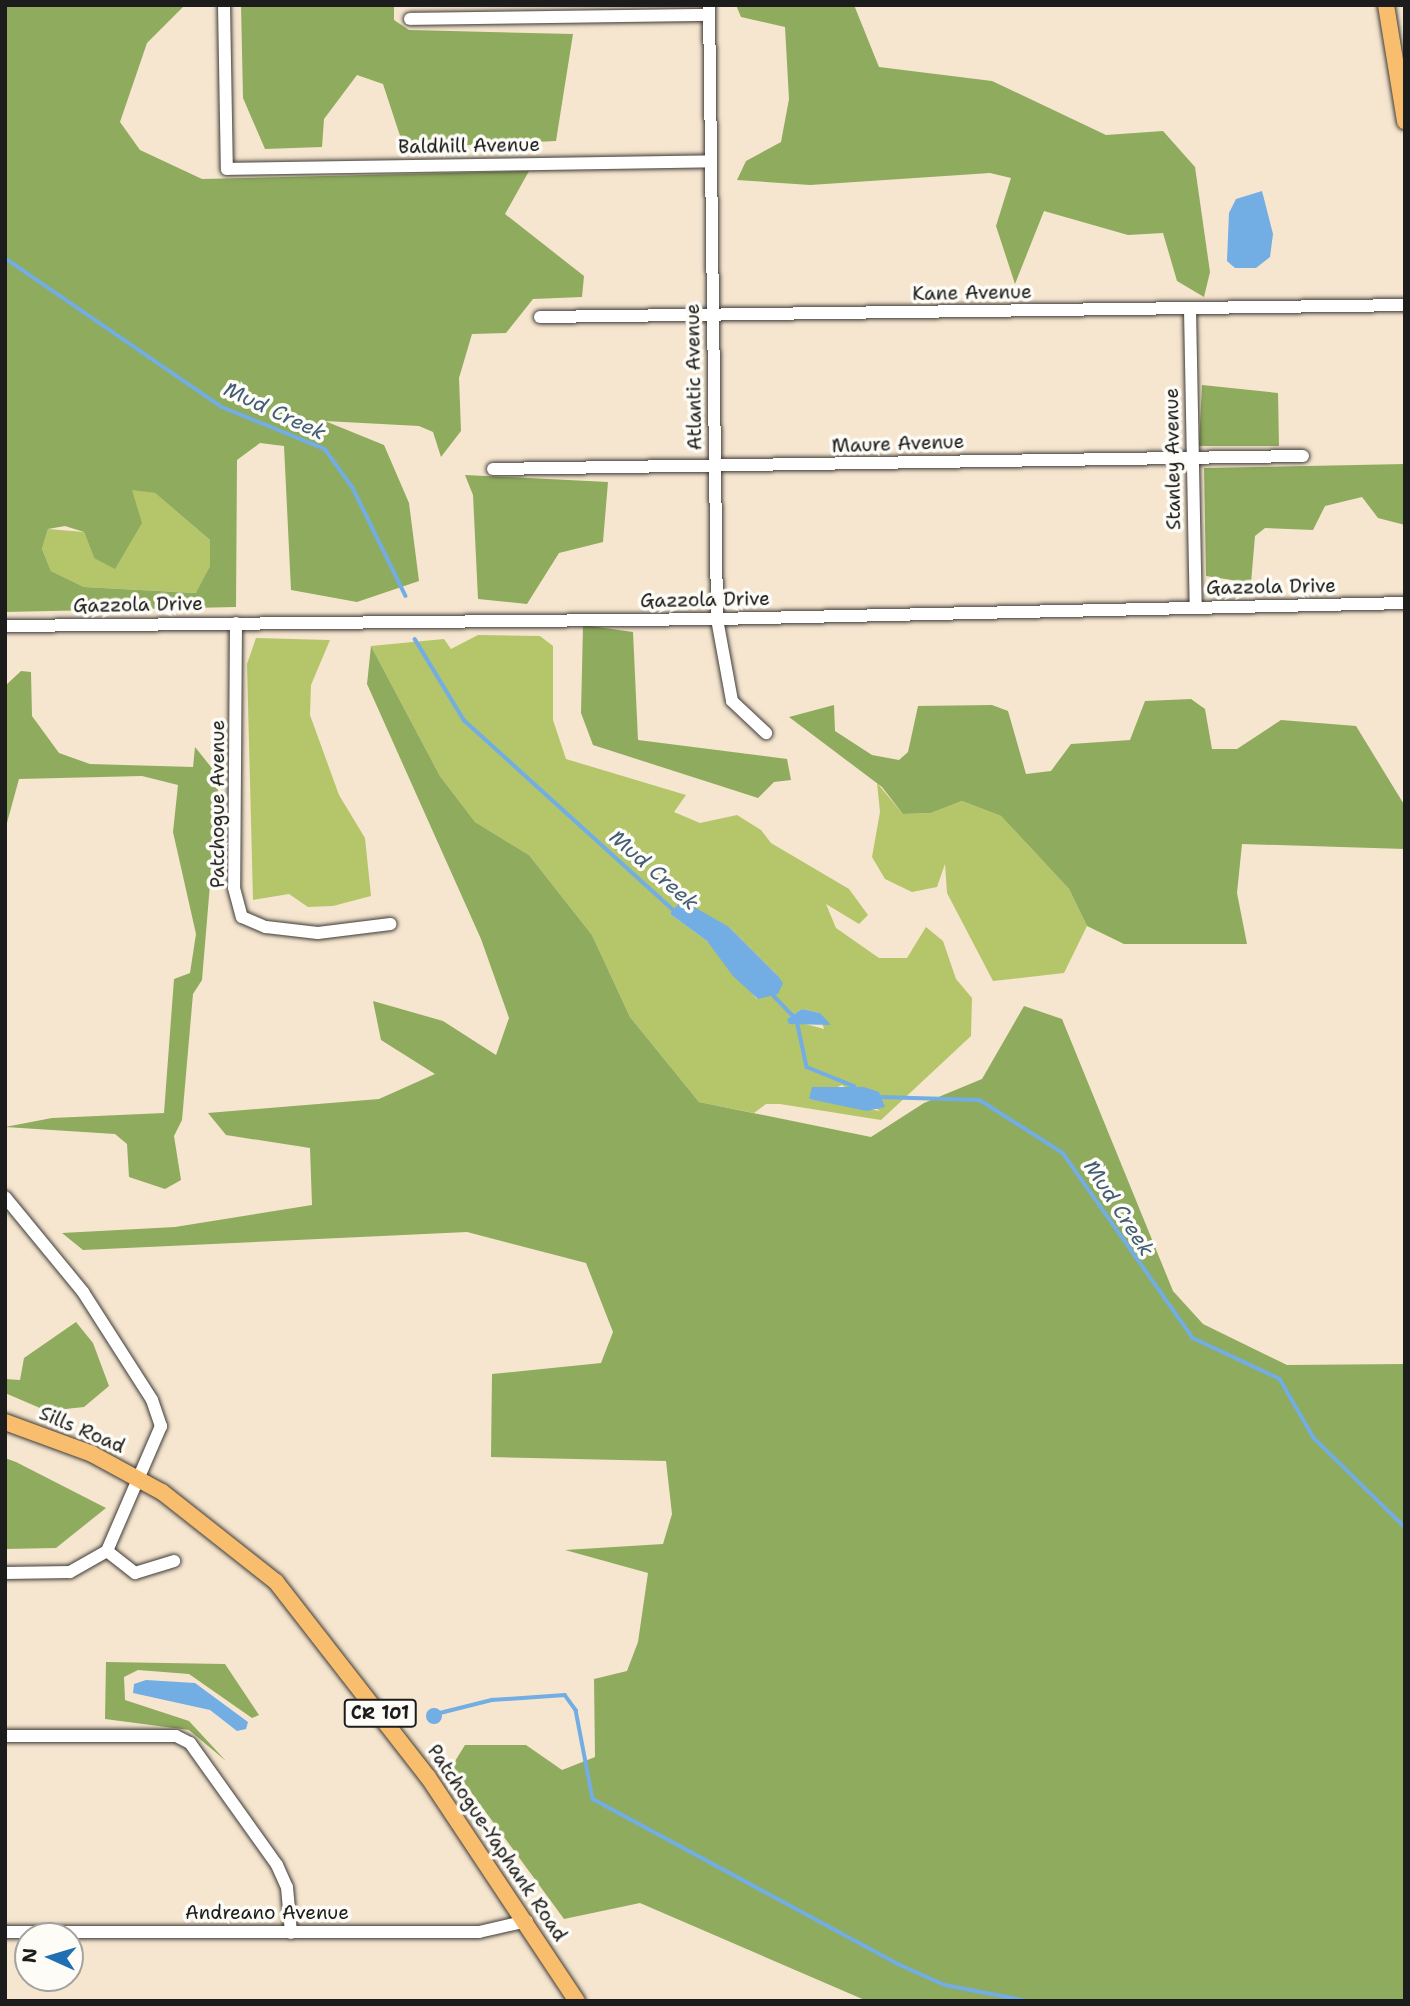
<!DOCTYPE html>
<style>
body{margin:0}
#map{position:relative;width:1410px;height:2006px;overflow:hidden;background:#f6e6cf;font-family:"Shantell Sans",sans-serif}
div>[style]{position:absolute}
.green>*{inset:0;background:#b4c669}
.forest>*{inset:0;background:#8fab5d}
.water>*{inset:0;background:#72ade3}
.round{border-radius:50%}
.stream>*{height:3.5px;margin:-1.75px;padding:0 1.75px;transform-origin:1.75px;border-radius:1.75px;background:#72ade3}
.roads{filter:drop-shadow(0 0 2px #3d3a37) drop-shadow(0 0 2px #3d3a37)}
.minor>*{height:12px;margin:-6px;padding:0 6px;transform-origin:6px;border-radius:6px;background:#fff}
.major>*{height:16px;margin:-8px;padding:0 8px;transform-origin:8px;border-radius:8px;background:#f9be6d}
span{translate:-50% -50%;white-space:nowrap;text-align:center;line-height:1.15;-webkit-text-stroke:7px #fdfcf7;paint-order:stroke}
.shield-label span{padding:2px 5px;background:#fdfcf7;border:2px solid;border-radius:5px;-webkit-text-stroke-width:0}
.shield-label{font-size:18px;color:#1c1c1c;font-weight:700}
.street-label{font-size:19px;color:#1c1c1c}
.water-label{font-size:21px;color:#435d76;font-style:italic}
.frame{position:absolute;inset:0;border:7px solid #1c1c1c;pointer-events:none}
.north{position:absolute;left:14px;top:1922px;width:70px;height:70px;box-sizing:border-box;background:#fdfcf7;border:2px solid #a3a29f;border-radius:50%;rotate:274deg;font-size:19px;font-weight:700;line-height:28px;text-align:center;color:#1c1c1c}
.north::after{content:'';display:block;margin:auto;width:24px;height:32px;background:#1f6fb2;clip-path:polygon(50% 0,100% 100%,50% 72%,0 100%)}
</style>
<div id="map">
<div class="green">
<div style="clip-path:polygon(132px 489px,155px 493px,210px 540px,210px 566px,197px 593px,84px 587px,51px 571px,42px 549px,48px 529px,84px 532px,94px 558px)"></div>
<div style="clip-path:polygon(evenodd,478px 635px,540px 636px,553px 646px,553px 720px,566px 759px,686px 795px,674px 812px,700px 823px,737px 815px,761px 830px,771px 843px,849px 889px,868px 915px,859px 924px,826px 904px,836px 928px,879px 958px,907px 958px,926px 927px,943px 941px,956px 979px,972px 998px,971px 1036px,881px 1120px,780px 1104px,766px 1104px,754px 1113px,699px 1102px,630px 1017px,592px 935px,529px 855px,475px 822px,440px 776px,371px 646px,444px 639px,451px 649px,478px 635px,688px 901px,699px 915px,729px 927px,778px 976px,757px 999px,707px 941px,670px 914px,688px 901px,478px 635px,802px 1009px,819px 1013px,824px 1029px,787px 1019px,802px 1009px,478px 635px,842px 1085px,880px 1111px,809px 1099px,842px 1085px)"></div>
<div style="clip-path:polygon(256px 638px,330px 640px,311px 685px,310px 715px,339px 795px,365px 838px,371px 896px,333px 906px,308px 907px,289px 894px,253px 900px,247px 664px)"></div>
<div style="clip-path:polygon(877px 783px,903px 814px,931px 813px,962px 801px,1001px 816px,1069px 889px,1087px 926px,1064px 973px,993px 981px,947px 893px,945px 864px,937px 887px,912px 892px,885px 879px,872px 857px,880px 812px)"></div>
</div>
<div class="forest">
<div style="clip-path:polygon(evenodd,5px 5px,185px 5px,147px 43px,120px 122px,140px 150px,202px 179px,529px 171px,505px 214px,584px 276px,582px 297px,533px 299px,506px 333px,472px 334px,459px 378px,461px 431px,441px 457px,433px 432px,419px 426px,325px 421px,384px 445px,409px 503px,419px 581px,357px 602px,291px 590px,284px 446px,260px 443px,237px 460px,236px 607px,5px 612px,5px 5px,132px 490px,155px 493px,210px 540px,210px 566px,196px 593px,84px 587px,51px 571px,42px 549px,48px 529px,65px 526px,84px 532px,94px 558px,115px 569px,142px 523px,132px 490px)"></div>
<div style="clip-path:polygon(241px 5px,394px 5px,394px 20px,409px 30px,573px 34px,556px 141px,404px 148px,383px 84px,357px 75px,324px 119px,322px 147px,265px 149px,243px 98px)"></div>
<div style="clip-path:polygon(736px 5px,854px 5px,879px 67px,992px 81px,1106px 135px,1163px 131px,1195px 167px,1210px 272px,1204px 297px,1177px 281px,1163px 233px,1128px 235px,1044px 211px,1015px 284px,996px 226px,1011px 178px,990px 173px,810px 185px,737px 180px,746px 161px,781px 142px,789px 99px,785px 27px,741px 17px)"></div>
<div style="clip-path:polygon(1202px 385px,1278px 393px,1279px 446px,1199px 446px)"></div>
<div style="clip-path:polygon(1405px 464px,1405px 525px,1378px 518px,1362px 497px,1325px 506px,1313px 530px,1265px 528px,1255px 536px,1251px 583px,1206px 576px,1204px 468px)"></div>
<div style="clip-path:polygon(465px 475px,608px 482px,603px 542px,559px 553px,527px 604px,478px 599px,473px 495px)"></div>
<div style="clip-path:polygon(583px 625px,633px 632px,638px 740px,787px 759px,791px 780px,774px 782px,758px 798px,593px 745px,581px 713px)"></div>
<div style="clip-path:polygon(371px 646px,440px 776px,475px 822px,529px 855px,592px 935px,630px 1017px,699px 1102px,871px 1137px,924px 1103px,982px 1079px,1024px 1006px,1062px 1019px,1173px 1291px,1203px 1324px,1287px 1365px,1405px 1364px,1405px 2001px,867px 2001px,640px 1903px,564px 1919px,452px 1766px,465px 1745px,526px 1745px,562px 1770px,595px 1757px,594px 1679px,627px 1671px,638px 1642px,648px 1573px,565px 1550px,663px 1544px,672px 1514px,666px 1461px,491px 1457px,492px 1374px,601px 1363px,613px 1332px,586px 1263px,467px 1232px,83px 1250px,62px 1233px,175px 1227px,312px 1205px,310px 1148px,226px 1135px,208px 1113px,379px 1099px,435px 1074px,381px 1040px,373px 1001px,443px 1021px,496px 1055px,509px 1018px,481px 939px,367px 684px)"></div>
<div style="clip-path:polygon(21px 671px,31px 672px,32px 716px,59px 753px,90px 764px,193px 767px,195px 747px,219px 777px,202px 980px,193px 994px,182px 1120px,174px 1136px,181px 1180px,165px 1189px,129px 1177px,127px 1144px,115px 1134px,5px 1127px,52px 1118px,164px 1113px,174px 979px,190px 973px,196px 934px,173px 832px,178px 785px,142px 776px,19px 779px,5px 830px,5px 686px)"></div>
<div style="clip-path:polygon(1191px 699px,1205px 709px,1212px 749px,1237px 749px,1281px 720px,1356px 726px,1405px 806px,1405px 849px,1242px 844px,1237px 893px,1247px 944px,1124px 944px,1087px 926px,1069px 889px,1001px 816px,962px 801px,931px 813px,903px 814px,882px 787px,789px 717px,834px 705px,835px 731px,872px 755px,899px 760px,908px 752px,918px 706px,992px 705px,1008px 711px,1026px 774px,1051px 771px,1071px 744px,1130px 740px,1145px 701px)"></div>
<div style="clip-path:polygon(76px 1322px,93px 1343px,109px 1386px,84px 1407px,47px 1411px,5px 1393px,5px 1379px,20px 1380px,24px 1358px)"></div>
<div style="clip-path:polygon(5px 1458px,16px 1462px,106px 1508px,56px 1548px,5px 1549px)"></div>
<div style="clip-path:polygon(106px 1662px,225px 1664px,259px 1715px,252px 1718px,189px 1674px,138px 1670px,124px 1677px,125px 1700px,189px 1721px,226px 1761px,189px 1730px,105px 1719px)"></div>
</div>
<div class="water">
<div style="clip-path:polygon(1262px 191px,1273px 234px,1270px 257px,1256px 268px,1235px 268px,1227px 261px,1229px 213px,1236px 199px)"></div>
<div style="clip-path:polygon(682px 900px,729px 927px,778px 976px,783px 983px,778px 994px,758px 999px,733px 976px,707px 941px,670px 914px)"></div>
<div style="clip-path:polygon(802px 1009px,820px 1013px,831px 1025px,789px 1024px,787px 1019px)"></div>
<div style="clip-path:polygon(812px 1087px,864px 1087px,879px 1092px,885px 1107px,867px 1111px,809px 1099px)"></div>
<div style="clip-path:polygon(146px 1680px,195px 1683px,248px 1722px,246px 1729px,237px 1731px,210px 1710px,133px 1693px,134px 1684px)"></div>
<div class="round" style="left:426px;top:1708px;width:16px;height:16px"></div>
</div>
<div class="stream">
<div style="left:5px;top:258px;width:263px;rotate:34.5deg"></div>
<div style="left:222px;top:407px;width:111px;rotate:22.2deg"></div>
<div style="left:325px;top:449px;width:48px;rotate:54.3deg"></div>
<div style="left:353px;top:488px;width:120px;rotate:63.9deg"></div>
<div style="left:415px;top:639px;width:95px;rotate:58.8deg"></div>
<div style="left:464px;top:720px;width:285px;rotate:42.2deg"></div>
<div style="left:771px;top:993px;width:35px;rotate:46deg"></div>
<div style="left:798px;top:1025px;width:43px;rotate:77.9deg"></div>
<div style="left:807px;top:1067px;width:51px;rotate:22deg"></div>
<div style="left:880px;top:1097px;width:100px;rotate:1.7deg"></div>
<div style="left:980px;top:1100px;width:98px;rotate:32.6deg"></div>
<div style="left:1063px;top:1153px;width:226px;rotate:54.9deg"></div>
<div style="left:1193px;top:1338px;width:96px;rotate:25.2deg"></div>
<div style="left:1280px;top:1379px;width:68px;rotate:60deg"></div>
<div style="left:1314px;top:1438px;width:127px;rotate:44.4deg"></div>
<div style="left:440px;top:1713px;width:54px;rotate:-14deg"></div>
<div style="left:492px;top:1700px;width:73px;rotate:-3.9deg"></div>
<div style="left:565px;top:1695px;width:19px;rotate:54deg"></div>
<div style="left:576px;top:1710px;width:91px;rotate:79.2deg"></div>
<div style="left:593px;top:1799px;width:347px;rotate:28.4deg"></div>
<div style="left:898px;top:1964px;width:51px;rotate:24.1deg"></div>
<div style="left:945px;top:1985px;width:85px;rotate:10.9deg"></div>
</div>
<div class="roads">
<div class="minor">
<div style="left:224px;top:5px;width:164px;rotate:89deg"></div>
<div style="left:227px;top:169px;width:484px;rotate:-0.9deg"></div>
<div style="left:709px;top:5px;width:614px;rotate:89.25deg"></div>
<div style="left:717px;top:619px;width:83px;rotate:79.6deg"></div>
<div style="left:732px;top:701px;width:47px;rotate:43.3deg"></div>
<div style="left:410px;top:19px;width:299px;rotate:-0.8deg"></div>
<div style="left:1190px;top:309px;width:299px;rotate:88.9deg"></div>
<div style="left:540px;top:317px;width:865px;rotate:-0.79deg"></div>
<div style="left:493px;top:469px;width:810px;rotate:-0.92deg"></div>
<div style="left:236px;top:623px;width:265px;rotate:90.4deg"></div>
<div style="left:234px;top:888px;width:30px;rotate:75deg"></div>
<div style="left:242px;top:917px;width:26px;rotate:23deg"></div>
<div style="left:266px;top:927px;width:52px;rotate:6.6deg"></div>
<div style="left:318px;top:933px;width:73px;rotate:-7.1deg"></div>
<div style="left:5px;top:626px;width:712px;rotate:-0.56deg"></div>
<div style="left:717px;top:619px;width:688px;rotate:-1.33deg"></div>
<div style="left:5px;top:1197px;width:123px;rotate:50.6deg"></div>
<div style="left:83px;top:1292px;width:128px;rotate:57.4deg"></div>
<div style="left:152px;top:1400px;width:28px;rotate:71deg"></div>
<div style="left:161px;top:1426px;width:136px;rotate:113.4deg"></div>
<div style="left:107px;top:1551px;width:43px;rotate:150.4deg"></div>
<div style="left:70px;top:1572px;width:65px;rotate:179.1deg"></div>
<div style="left:107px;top:1551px;width:36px;rotate:38deg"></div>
<div style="left:135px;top:1573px;width:41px;rotate:-17.1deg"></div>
<div style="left:5px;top:1736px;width:171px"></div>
<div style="left:176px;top:1736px;width:16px;rotate:27deg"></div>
<div style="left:190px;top:1743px;width:150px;rotate:54.5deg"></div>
<div style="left:277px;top:1865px;width:24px;rotate:66deg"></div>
<div style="left:287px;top:1887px;width:46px;rotate:85deg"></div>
<div style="left:5px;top:1932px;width:474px"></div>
<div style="left:479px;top:1932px;width:49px;rotate:-12.9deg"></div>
</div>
<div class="major">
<div style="left:1386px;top:5px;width:118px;rotate:80.7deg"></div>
<div style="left:5px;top:1422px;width:93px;rotate:20.2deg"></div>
<div style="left:92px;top:1454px;width:80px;rotate:28.5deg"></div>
<div style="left:162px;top:1492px;width:145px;rotate:38.3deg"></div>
<div style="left:276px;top:1582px;width:247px;rotate:52.1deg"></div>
<div style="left:428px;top:1777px;width:269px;rotate:56.4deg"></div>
</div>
</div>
<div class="shield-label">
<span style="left:380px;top:1713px">CR 101</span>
</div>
<div class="street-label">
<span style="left:469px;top:146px;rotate:-1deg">Baldhill Avenue</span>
<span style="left:972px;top:293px;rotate:-1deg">Kane Avenue</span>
<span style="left:694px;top:377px;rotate:-91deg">Atlantic Avenue</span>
<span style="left:898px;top:444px;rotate:-2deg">Maure Avenue</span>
<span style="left:1173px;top:459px;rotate:-91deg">Stanley Avenue</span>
<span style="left:1271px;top:587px;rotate:-1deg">Gazzola Drive</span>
<span style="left:705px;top:600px;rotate:-1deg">Gazzola Drive</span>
<span style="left:138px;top:605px;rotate:-1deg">Gazzola Drive</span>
<span style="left:218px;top:804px;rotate:-90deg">Patchogue Avenue</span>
<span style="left:82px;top:1430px;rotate:23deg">Sills Road</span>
<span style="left:497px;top:1843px;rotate:56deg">Patchogue-Yaphank Road</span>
<span style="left:267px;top:1913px">Andreano Avenue</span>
</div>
<div class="water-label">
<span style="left:275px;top:411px;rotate:25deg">Mud Creek</span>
<span style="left:654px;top:870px;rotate:41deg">Mud Creek</span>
<span style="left:1119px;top:1208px;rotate:57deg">Mud Creek</span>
</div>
<div class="frame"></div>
<div class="north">N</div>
</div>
